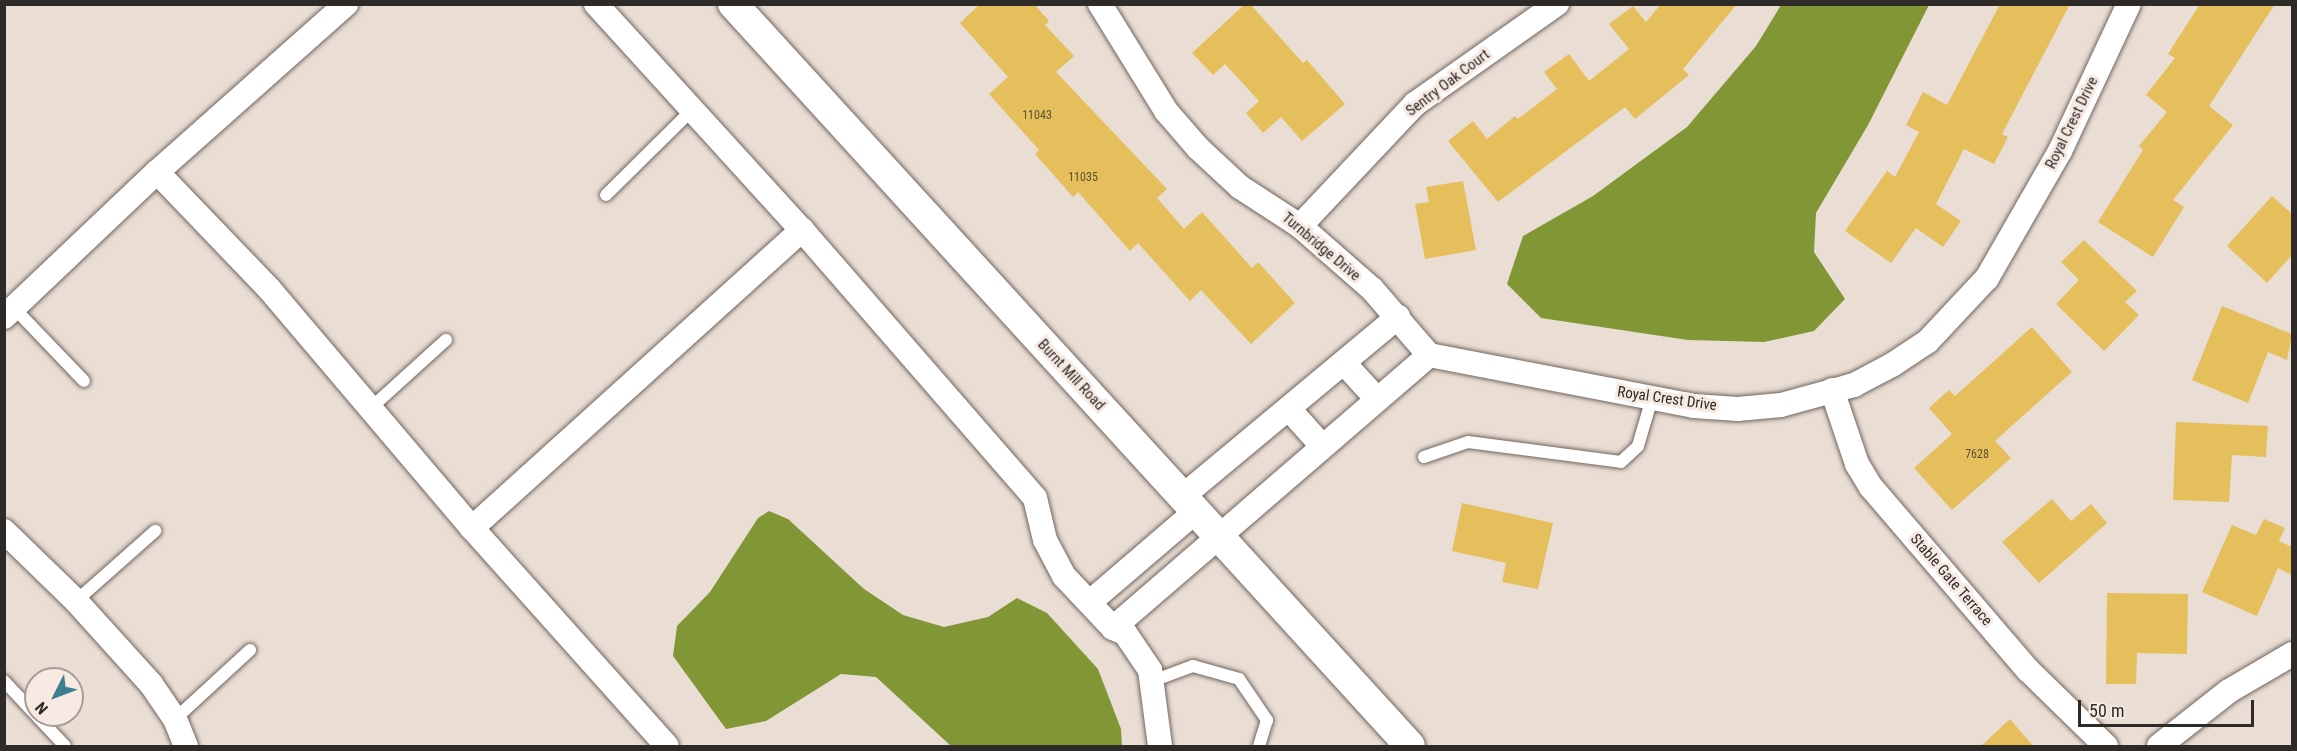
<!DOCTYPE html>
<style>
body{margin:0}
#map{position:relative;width:2297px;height:751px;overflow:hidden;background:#e9ddd4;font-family:"Roboto Condensed",sans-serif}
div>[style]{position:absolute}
.water>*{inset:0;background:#819735}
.building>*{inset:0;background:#e4bf5b}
.roads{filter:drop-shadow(0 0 2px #71665f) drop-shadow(0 0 2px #71665f)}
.service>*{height:12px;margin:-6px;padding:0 6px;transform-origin:6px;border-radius:6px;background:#fff}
.minor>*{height:24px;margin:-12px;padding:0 12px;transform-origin:12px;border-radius:12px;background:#fff}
.tertiary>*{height:30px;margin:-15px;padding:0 15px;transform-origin:15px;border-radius:15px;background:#fff}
span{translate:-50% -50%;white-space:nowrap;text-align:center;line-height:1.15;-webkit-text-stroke:6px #f6eae2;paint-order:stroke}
.number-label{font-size:12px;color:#5c4f34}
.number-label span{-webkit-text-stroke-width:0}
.street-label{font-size:15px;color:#2e2a27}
.frame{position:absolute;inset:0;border:6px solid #2e2a27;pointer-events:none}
.north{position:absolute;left:24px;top:667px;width:60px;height:60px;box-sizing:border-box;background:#f6eae2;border:2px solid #a69d97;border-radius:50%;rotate:228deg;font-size:16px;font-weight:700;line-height:24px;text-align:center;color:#2e2a27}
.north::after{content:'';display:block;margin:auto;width:21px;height:27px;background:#3c7f8f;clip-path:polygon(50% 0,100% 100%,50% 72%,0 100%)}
.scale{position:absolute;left:2078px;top:700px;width:176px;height:27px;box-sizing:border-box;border:3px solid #2e2a27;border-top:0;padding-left:8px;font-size:18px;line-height:21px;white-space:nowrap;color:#2e2a27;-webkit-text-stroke:4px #f6eae2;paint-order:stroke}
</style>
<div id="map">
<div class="water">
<div style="clip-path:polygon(1781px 5px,1929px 5px,1868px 125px,1816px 213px,1814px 252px,1845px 299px,1814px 331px,1764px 342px,1688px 340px,1541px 318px,1507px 284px,1523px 236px,1593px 196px,1687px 127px,1756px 46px)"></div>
<div style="clip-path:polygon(769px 511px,788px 519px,864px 589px,903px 615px,944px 627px,988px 617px,1017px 598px,1047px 613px,1098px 669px,1121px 729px,1122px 746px,951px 746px,876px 677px,841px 674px,766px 721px,726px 729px,673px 656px,677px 626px,710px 592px,758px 518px)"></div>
</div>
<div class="building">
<div style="clip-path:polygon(980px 4px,1034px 4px,1049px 21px,1045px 25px,1074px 56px,1056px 72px,1167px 189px,1157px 198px,1184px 229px,1202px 212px,1252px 268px,1258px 262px,1295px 303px,1251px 344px,1201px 290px,1190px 301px,1138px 243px,1130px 251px,1078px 192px,1073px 197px,1035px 154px,1039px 150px,989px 94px,1008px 77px,960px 23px)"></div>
<div style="clip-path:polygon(1245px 4px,1250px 4px,1303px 63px,1307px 60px,1345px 104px,1302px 141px,1281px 117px,1263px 133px,1246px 113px,1259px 101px,1225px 64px,1213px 75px,1192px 53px)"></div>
<div style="clip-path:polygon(1661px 4px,1737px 4px,1683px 69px,1689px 75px,1635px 119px,1625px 107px,1498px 202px,1448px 141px,1473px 121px,1487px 139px,1515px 116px,1518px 119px,1557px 89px,1544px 72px,1569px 54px,1589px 81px,1629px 49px,1609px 24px,1633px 6px,1646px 22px)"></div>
<div style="clip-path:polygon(2000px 4px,2070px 4px,2002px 134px,2008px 137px,1994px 164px,1964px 149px,1936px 204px,1961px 221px,1943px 247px,1916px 228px,1891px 263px,1845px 231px,1887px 171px,1895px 177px,1919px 132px,1906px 125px,1923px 92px,1947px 105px)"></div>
<div style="clip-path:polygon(2200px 4px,2275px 4px,2209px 106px,2233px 125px,2173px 200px,2184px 207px,2153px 257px,2098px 222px,2143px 150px,2139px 146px,2167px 112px,2146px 95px,2175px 58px,2168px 54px)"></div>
<div style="clip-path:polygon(1463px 181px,1476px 250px,1425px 259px,1415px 204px,1429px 202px,1426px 187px)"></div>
<div style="clip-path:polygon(2272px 196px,2292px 214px,2292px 255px,2267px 283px,2227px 246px)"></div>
<div style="clip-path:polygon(2084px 240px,2137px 291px,2125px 302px,2139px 315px,2104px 351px,2056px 304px,2079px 280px,2061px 262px)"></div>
<div style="clip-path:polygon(2222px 306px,2292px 334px,2287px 360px,2268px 352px,2248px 403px,2192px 380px)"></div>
<div style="clip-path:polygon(2032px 327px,2072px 372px,1995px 441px,2011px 458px,1952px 510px,1914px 468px,1952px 434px,1929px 408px,1949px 390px,1955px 396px)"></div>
<div style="clip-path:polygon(2176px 422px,2268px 426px,2266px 457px,2232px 455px,2229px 502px,2173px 500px)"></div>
<div style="clip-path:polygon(2052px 499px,2071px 521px,2091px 504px,2107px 523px,2039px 583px,2002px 542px)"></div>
<div style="clip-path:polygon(1462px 503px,1553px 523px,1538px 589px,1502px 582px,1506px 563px,1452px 551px)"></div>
<div style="clip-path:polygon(2264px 519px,2285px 528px,2279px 541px,2292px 547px,2292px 575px,2278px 568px,2257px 616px,2202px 592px,2232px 525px,2256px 535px)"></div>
<div style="clip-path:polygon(2107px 593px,2188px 594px,2187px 654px,2137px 653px,2136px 684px,2106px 684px)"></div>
<div style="clip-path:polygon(2010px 719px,2034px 747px,1980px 747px)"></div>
</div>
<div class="roads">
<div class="service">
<div style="left:606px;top:195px;width:121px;rotate:-44.7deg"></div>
<div style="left:14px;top:308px;width:101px;rotate:46.2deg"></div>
<div style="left:372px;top:407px;width:100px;rotate:-42.2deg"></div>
<div style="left:1424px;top:457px;width:46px;rotate:-18.8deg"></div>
<div style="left:1468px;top:442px;width:154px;rotate:7.4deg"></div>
<div style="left:1621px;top:462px;width:23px;rotate:-43deg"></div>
<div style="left:1638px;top:446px;width:50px;rotate:-73.7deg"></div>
<div style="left:76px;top:601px;width:106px;rotate:-41.5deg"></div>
<div style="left:4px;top:681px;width:89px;rotate:46.8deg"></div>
<div style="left:1150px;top:682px;width:46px;rotate:-20.4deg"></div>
<div style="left:1193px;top:666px;width:48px;rotate:15.8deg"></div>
<div style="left:1239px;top:679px;width:50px;rotate:55.7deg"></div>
<div style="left:1267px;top:720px;width:27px;rotate:107deg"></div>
<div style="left:175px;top:719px;width:102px;rotate:-42.6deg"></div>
</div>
<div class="minor">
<div style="left:596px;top:4px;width:306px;rotate:47.7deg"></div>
<div style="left:802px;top:230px;width:355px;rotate:49deg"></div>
<div style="left:1035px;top:498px;width:43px;rotate:76.6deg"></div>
<div style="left:1045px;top:540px;width:41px;rotate:62.2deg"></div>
<div style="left:1064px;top:576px;width:71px;rotate:46.7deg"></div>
<div style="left:1113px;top:628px;width:13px;rotate:23deg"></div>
<div style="left:1125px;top:633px;width:45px;rotate:56deg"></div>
<div style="left:1150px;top:670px;width:77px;rotate:82.5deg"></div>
<div style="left:1100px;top:4px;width:126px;rotate:58.3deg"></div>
<div style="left:1166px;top:111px;width:49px;rotate:49.1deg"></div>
<div style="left:1198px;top:148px;width:57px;rotate:42.9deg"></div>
<div style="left:1240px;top:187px;width:72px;rotate:33deg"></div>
<div style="left:1300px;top:226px;width:96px;rotate:41.2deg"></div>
<div style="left:1372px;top:289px;width:87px;rotate:49.2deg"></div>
<div style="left:157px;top:172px;width:163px;rotate:46.2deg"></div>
<div style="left:270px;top:290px;width:312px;rotate:49.7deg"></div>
<div style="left:472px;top:528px;width:292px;rotate:48.2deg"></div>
<div style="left:1300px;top:226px;width:168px;rotate:-46.7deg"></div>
<div style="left:1415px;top:104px;width:174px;rotate:-35.2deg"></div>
<div style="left:4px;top:317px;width:211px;rotate:-43.5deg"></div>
<div style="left:157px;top:172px;width:253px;rotate:-41.6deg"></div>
<div style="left:1429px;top:355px;width:270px;rotate:10.9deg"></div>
<div style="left:1694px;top:406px;width:44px;rotate:3.9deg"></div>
<div style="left:1738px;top:409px;width:43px;rotate:-5.3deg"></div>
<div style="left:1781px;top:405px;width:76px;rotate:-15.3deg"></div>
<div style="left:1854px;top:385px;width:43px;rotate:-27.8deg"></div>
<div style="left:1892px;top:365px;width:43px;rotate:-33.7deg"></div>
<div style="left:1928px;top:341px;width:86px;rotate:-46.9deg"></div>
<div style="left:1987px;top:278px;width:146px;rotate:-60.1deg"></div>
<div style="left:2060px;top:151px;width:162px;rotate:-64.9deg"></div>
<div style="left:1344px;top:363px;width:47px;rotate:47.6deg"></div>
<div style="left:1832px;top:390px;width:78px;rotate:71.3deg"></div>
<div style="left:1857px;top:464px;width:27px;rotate:59deg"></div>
<div style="left:1871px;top:487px;width:241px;rotate:49.4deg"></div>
<div style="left:2028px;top:670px;width:109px;rotate:44.3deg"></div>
<div style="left:1289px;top:409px;width:50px;rotate:48.3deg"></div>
<div style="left:1183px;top:496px;width:280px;rotate:-39.8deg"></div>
<div style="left:472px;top:528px;width:445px;rotate:-42.1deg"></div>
<div style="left:4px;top:531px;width:100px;rotate:44.2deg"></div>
<div style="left:76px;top:601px;width:112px;rotate:47.9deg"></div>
<div style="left:151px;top:684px;width:42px;rotate:55.6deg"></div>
<div style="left:175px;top:719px;width:29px;rotate:68deg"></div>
<div style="left:1090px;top:602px;width:140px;rotate:-40.6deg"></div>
<div style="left:1113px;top:628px;width:418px;rotate:-40.8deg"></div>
<div style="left:2159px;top:746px;width:89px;rotate:-38.2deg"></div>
<div style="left:2229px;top:691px;width:73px;rotate:-30.4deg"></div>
</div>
<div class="tertiary">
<div style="left:733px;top:4px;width:1004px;rotate:47.62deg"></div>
</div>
</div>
<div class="number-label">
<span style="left:1037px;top:116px">11043</span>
<span style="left:1083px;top:178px">11035</span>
<span style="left:1977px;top:455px">7628</span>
</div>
<div class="street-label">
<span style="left:1448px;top:83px;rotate:-37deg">Sentry Oak Court</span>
<span style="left:2072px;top:123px;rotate:-64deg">Royal Crest Drive</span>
<span style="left:1321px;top:247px;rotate:40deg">Turnbridge Drive</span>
<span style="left:1071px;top:375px;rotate:47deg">Burnt Mill Road</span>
<span style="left:1667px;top:399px;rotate:8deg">Royal Crest Drive</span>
<span style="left:1951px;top:580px;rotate:49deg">Stable Gate Terrace</span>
</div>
<div class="frame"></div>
<div class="north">N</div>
<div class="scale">50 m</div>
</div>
